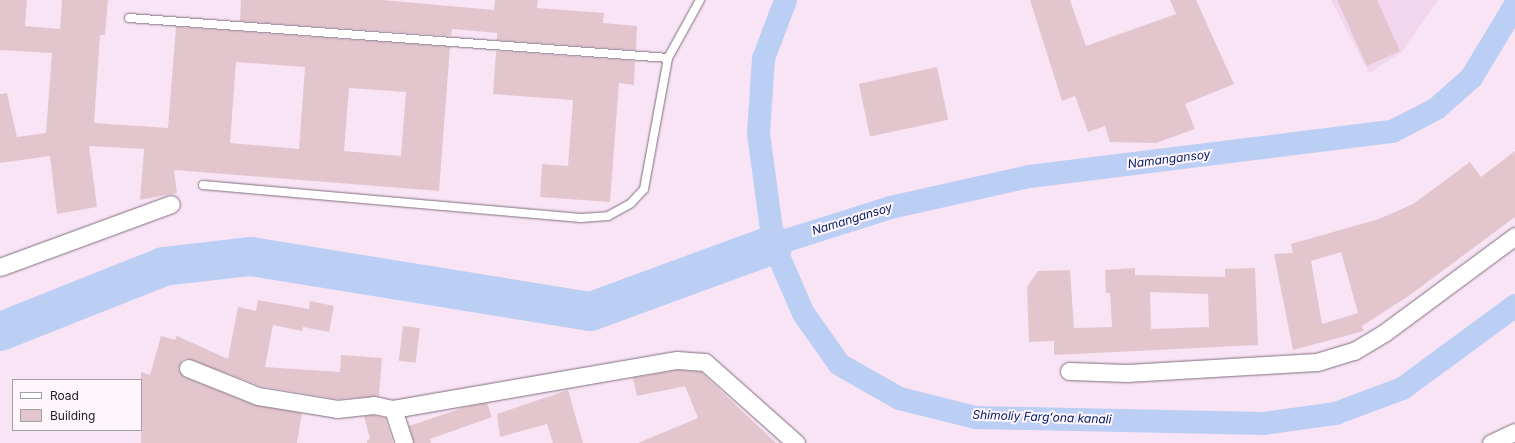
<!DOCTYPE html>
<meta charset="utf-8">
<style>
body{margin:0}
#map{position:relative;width:1515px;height:443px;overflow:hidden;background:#f9e4f6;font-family:Inter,sans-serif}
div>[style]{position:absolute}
.built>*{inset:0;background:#f1d6ee}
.canal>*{height:23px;margin:-11.5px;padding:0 11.5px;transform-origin:11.5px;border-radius:11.5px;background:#bbcff5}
.river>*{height:39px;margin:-19.5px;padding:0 19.5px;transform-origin:19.5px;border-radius:19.5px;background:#bbcff5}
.building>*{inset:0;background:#e3c6cd;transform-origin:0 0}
.roads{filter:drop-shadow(0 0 1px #7f6d7d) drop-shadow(0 0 1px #7f6d7d)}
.lane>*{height:8px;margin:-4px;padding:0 4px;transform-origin:4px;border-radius:4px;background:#fff}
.street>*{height:17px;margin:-8.5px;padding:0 8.5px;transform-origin:8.5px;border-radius:8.5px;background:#fff}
span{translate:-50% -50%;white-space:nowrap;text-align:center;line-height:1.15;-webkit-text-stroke:4px #fef5fd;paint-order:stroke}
.water-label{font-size:12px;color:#072268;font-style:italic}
.legend{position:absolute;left:12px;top:379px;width:130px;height:52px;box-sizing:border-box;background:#fef5fd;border:1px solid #a69ea5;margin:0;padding:5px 7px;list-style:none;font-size:12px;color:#221b22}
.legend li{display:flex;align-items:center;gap:8px;height:20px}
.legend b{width:20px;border:1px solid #a69ea5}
</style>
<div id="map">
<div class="built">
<div style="clip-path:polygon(1331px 0,1438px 0,1401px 53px,1369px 73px)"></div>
</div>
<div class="canal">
<div style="left:785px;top:0;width:62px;rotate:110.8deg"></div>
<div style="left:763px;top:58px;width:75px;rotate:93.8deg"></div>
<div style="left:758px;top:133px;width:112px;rotate:82.3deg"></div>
<div style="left:773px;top:244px;width:75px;rotate:66.5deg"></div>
<div style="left:803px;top:313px;width:62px;rotate:54.8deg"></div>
<div style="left:839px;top:364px;width:69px;rotate:29.5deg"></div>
<div style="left:899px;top:398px;width:78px;rotate:14deg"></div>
<div style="left:975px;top:417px;width:288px;rotate:1.2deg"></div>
<div style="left:1263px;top:423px;width:73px;rotate:-7.9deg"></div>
<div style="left:1335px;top:413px;width:72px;rotate:-20.5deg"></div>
<div style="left:1402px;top:388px;width:140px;rotate:-36.3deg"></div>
<div style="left:773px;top:244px;width:123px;rotate:-17.5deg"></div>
<div style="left:890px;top:207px;width:142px;rotate:-12.6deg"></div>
<div style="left:1029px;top:176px;width:366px;rotate:-7.1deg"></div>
<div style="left:1392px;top:131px;width:50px;rotate:-27.6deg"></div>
<div style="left:1436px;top:108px;width:47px;rotate:-41.5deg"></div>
<div style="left:1471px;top:77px;width:85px;rotate:-58.9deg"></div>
</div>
<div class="river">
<div style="left:0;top:331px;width:175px;rotate:-21.7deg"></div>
<div style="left:163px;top:266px;width:88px;rotate:-6.6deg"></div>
<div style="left:250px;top:256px;width:344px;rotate:9.2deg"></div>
<div style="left:590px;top:311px;width:195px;rotate:-20.1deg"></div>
</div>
<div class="building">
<div style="clip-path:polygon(evenodd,0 0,27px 0,25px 26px,60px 29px,62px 0,108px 0,105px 35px,100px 35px,94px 123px,168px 128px,176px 27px,450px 47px,439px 191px,174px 170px,177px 193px,140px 200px,144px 149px,89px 146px,97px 207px,57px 214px,50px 156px,0 163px,0 94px,7px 93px,17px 137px,46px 133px,52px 53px,0 50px,0 0,236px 62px,305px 67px,299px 149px,230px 143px,236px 62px,0 0,349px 88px,406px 92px,401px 156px,344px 151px,349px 88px)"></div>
<div style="clip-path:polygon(241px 0,382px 0,494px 10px,495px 0,538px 0,537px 8px,604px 13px,603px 23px,637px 26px,636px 50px,497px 40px,497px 33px,452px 29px,451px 36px,240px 21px)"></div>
<div style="clip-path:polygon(1030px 0,1070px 0,1086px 46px,1176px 14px,1170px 0,1196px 0,1234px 84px,1185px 104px,1195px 129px,1156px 143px,1110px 142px,1105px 126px,1088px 132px,1075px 96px,1062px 101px)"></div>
<div style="clip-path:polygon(1337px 0,1377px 0,1400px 51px,1367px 66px)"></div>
<div style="clip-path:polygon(496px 51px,635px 61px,634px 85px,619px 83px,610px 202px,540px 197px,542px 164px,568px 166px,573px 100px,493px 94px)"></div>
<div style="left:937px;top:67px;width:54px;height:80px;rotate:78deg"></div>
<div style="clip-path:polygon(evenodd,1515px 151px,1515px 217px,1410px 295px,1362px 326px,1364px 331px,1293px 350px,1274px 254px,1293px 253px,1291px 244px,1379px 219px,1413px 204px,1470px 162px,1481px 177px,1515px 151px,1341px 252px,1358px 313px,1322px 324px,1311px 261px,1341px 252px)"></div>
<div style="clip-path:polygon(evenodd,1135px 268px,1135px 275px,1225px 277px,1225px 269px,1255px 268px,1258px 345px,1054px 355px,1054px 341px,1029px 342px,1027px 287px,1038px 271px,1070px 270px,1074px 328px,1112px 327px,1110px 293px,1106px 293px,1105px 270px,1135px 268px,1150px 292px,1208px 294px,1209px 327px,1151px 329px,1150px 292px)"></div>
<div style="clip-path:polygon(258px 300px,309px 309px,310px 301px,334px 306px,329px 332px,303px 327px,302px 331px,273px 325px,265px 367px,340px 372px,341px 355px,382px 358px,379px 396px,337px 399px,261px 386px,186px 358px,182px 360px,178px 369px,184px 377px,254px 405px,302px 413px,297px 443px,141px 443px,141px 372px,150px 375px,161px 336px,175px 340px,177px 336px,228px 359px,238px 307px,256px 311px)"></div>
<div style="left:403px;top:326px;width:17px;height:35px;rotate:7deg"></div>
<div style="clip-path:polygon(678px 370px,701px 372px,776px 443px,638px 443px,698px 418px,685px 386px,637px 396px,633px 378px)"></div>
<div style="clip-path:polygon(568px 390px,583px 443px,553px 443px,547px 424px,500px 437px,497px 414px)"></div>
<div style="clip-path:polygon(487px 403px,492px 417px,430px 439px,431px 443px,414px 443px,409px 426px,466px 407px)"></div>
<div style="clip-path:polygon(373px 415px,385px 418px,393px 443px,367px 443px,367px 440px,370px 439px,364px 416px)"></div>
</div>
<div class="roads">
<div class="lane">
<div style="left:129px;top:18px;width:540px;rotate:4.24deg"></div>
<div style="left:668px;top:58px;width:66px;rotate:-61.1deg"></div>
<div style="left:203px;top:185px;width:379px;rotate:5deg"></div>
<div style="left:581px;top:218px;width:27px;rotate:-4deg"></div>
<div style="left:608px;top:216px;width:26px;rotate:-29deg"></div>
<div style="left:631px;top:203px;width:19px;rotate:-47deg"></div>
<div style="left:644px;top:189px;width:133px;rotate:-79.6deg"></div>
</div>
<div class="street">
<div style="left:0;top:267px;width:182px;rotate:-20.2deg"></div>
<div style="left:188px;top:368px;width:75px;rotate:21.8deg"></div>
<div style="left:258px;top:396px;width:80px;rotate:9.3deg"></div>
<div style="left:337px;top:409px;width:37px;rotate:-6deg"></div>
<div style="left:374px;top:405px;width:19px;rotate:12deg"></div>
<div style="left:393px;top:409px;width:36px;rotate:72deg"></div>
<div style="left:1069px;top:371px;width:58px;rotate:2deg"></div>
<div style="left:1127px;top:373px;width:190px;rotate:-3.3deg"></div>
<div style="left:1317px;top:362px;width:39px;rotate:-17deg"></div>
<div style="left:1354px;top:351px;width:35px;rotate:-31deg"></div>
<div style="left:1384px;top:333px;width:163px;rotate:-36.5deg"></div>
<div style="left:393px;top:409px;width:288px;rotate:-9.8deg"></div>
<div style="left:677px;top:360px;width:28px;rotate:4deg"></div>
<div style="left:705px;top:362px;width:122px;rotate:41.7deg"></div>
<div style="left:1491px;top:443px;width:26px;rotate:-25deg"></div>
</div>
</div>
<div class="water-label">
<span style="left:1169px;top:159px;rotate:-7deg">Namangansoy</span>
<span style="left:852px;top:219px;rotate:-17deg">Namangansoy</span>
<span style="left:1042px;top:417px;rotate:2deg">Shimoliy Fargʻona kanali</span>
</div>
<ul class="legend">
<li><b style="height:5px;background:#fff"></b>Road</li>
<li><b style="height:11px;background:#e3c6cd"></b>Building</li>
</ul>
</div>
